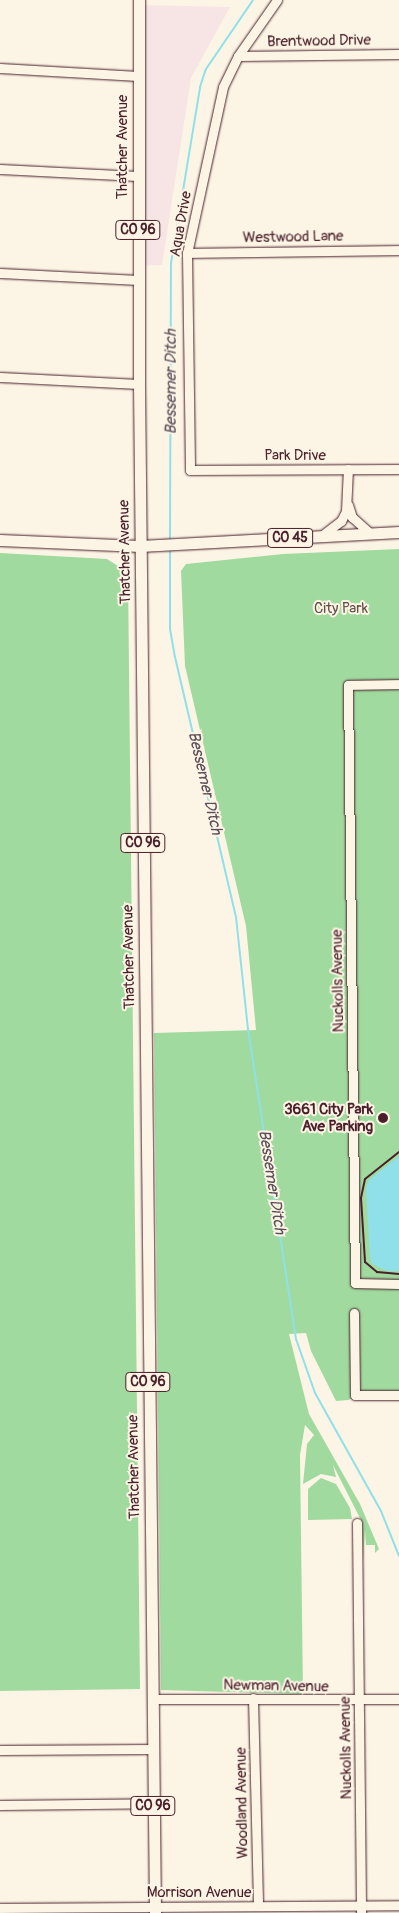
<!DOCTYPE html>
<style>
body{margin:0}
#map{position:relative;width:399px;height:1913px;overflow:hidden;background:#fcf5e5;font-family:Pangolin,sans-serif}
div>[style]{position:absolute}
.built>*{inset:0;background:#f7e4e4}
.green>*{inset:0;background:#a0da9f}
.water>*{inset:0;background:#8fe0e8}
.stream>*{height:2px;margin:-1px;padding:0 1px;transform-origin:1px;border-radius:1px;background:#8fe0e8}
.roads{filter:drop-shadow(0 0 1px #4a1f2b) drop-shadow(0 0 1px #4a1f2b)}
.minor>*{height:9px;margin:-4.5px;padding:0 4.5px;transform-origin:4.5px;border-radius:4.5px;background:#fcf5e5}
.major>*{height:11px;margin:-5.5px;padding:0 5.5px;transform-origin:5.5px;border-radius:5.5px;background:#fcf5e5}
.rail>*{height:2px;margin:-1px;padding:0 1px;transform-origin:1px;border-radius:1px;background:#4a1f2b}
.dots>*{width:14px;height:14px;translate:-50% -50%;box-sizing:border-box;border:2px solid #fcf5e5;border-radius:50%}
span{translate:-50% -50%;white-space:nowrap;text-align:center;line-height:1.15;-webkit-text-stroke:4px #fcf5e5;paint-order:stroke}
.shield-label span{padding:1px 4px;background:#fcf5e5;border:1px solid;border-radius:4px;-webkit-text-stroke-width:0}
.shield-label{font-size:14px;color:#4a1f2b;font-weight:700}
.street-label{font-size:15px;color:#4a1f2b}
.park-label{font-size:15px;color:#604e48}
.poi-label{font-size:15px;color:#4a1f2b;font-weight:700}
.right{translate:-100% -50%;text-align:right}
.water-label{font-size:16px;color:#5b4f5a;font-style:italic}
</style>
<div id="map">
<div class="built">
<div style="clip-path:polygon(139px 5px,230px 7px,191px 78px,162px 265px,138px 266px)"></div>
</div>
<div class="green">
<div style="clip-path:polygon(399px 549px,399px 1391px,368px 1392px,348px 1400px,336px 1401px,311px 1351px,306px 1333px,289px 1334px,309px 1414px,360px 1504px,379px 1549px,375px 1553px,375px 1545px,366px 1545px,365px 1530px,363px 1561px,362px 1522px,333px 1465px,336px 1477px,321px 1474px,303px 1484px,307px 1444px,314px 1435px,305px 1425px,300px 1455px,303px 1694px,161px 1690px,154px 1033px,256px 1030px,246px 926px,185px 666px,181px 571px,186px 564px,283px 554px)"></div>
<div style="clip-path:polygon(0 553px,107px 559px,121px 568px,128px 576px,140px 1689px,0 1691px)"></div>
<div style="clip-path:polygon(321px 1478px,336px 1484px,350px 1508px,352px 1519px,308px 1520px,308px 1489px)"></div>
</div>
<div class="water">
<div style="clip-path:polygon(399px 1156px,399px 1271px,387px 1271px,372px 1264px,370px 1257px,366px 1188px,369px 1180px)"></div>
</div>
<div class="stream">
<div style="left:170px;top:540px;width:277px;rotate:-89.8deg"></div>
<div style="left:171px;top:263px;width:178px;rotate:-80.6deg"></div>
<div style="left:200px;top:87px;width:19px;rotate:-72deg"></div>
<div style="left:206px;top:69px;width:83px;rotate:-55.7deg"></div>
<div style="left:170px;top:549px;width:80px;rotate:90deg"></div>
<div style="left:170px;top:629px;width:28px;rotate:80deg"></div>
<div style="left:175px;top:657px;width:267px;rotate:76.8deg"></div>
<div style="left:236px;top:917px;width:113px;rotate:83.9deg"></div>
<div style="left:248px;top:1029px;width:314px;rotate:81.2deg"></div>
<div style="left:296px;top:1339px;width:57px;rotate:70.6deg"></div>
<div style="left:315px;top:1393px;width:135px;rotate:60.8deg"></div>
<div style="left:381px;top:1511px;width:48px;rotate:68.2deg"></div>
</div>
<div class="roads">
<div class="minor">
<div style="left:277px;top:0;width:68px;rotate:124.9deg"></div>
<div style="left:238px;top:56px;width:34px;rotate:116deg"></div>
<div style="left:223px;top:87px;width:170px;rotate:102.2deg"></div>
<div style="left:187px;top:253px;width:217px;rotate:89.2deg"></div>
<div style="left:190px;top:470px;width:209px;rotate:-0.3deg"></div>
<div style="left:238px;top:56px;width:161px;rotate:-0.7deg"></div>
<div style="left:0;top:68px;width:138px;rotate:3.3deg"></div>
<div style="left:0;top:169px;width:138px;rotate:2.9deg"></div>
<div style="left:187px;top:253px;width:212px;rotate:-0.8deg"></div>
<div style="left:0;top:273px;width:139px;rotate:2.9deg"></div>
<div style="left:0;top:377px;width:139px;rotate:2.9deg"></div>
<div style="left:348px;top:505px;width:13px;rotate:72deg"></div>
<div style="left:352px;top:517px;width:24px;rotate:42deg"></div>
<div style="left:321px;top:536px;width:25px;rotate:-37deg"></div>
<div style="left:341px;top:521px;width:11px;rotate:-63deg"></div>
<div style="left:346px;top:511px;width:42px;rotate:-87.3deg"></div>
<div style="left:399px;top:684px;width:51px;rotate:178.9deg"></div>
<div style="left:348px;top:685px;width:598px;rotate:89.33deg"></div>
<div style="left:355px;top:1283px;width:44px;rotate:1.3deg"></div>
<div style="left:354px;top:1313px;width:82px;rotate:89.3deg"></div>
<div style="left:355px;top:1395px;width:44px"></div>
<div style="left:357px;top:1523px;width:390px;rotate:89.4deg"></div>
<div style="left:253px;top:1698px;width:208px;rotate:88.6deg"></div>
<div style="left:152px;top:1699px;width:247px"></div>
<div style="left:0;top:1750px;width:152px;rotate:-0.4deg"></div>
<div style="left:0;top:1805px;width:153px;rotate:-0.7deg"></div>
<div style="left:0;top:1908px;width:399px;rotate:-0.4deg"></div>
</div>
<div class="major">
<div style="left:139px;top:0;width:384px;rotate:90deg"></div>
<div style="left:139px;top:384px;width:1529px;rotate:89.4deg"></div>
<div style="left:0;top:540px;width:140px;rotate:2.5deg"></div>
<div style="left:140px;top:546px;width:259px;rotate:-3.1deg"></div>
</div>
</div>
<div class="rail">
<div style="left:399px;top:1152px;width:43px;rotate:141.5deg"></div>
<div style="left:365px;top:1179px;width:19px;rotate:102deg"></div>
<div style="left:361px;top:1198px;width:64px;rotate:86.4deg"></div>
<div style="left:365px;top:1262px;width:16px;rotate:40deg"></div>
<div style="left:377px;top:1272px;width:22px;rotate:5deg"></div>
</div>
<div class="dots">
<div style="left:383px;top:1118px;background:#4a1f2b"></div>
</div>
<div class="shield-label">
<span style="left:138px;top:230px">CO 96</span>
<span style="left:290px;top:538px">CO 45</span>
<span style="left:143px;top:843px">CO 96</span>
<span style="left:148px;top:1382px">CO 96</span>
<span style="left:153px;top:1806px">CO 96</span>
</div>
<div class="street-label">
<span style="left:319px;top:41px;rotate:-1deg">Brentwood Drive</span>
<span style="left:123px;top:147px;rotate:-90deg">Thatcher Avenue</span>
<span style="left:181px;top:224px;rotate:-80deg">Aqua Drive</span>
<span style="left:293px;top:237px;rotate:-1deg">Westwood Lane</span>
<span style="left:295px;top:456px">Park Drive</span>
<span style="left:125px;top:552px;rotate:-91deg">Thatcher Avenue</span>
<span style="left:129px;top:957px;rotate:-91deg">Thatcher Avenue</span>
<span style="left:338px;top:981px;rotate:-91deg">Nuckolls Avenue</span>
<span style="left:134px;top:1467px;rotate:-91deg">Thatcher Avenue</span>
<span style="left:276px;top:1686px;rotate:1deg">Newman Avenue</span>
<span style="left:346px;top:1748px;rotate:-91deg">Nuckolls Avenue</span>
<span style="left:242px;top:1803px;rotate:-91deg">Woodland Avenue</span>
<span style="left:199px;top:1893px">Morrison Avenue</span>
</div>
<div class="park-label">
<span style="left:341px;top:609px">City Park</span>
</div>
<div class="poi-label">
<span class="right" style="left:373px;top:1118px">3661 City Park<br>Ave Parking</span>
</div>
<div class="water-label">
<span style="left:171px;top:382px;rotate:-90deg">Bessemer Ditch</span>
<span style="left:205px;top:783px;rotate:77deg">Bessemer Ditch</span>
<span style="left:272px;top:1182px;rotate:81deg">Bessemer Ditch</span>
</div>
</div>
